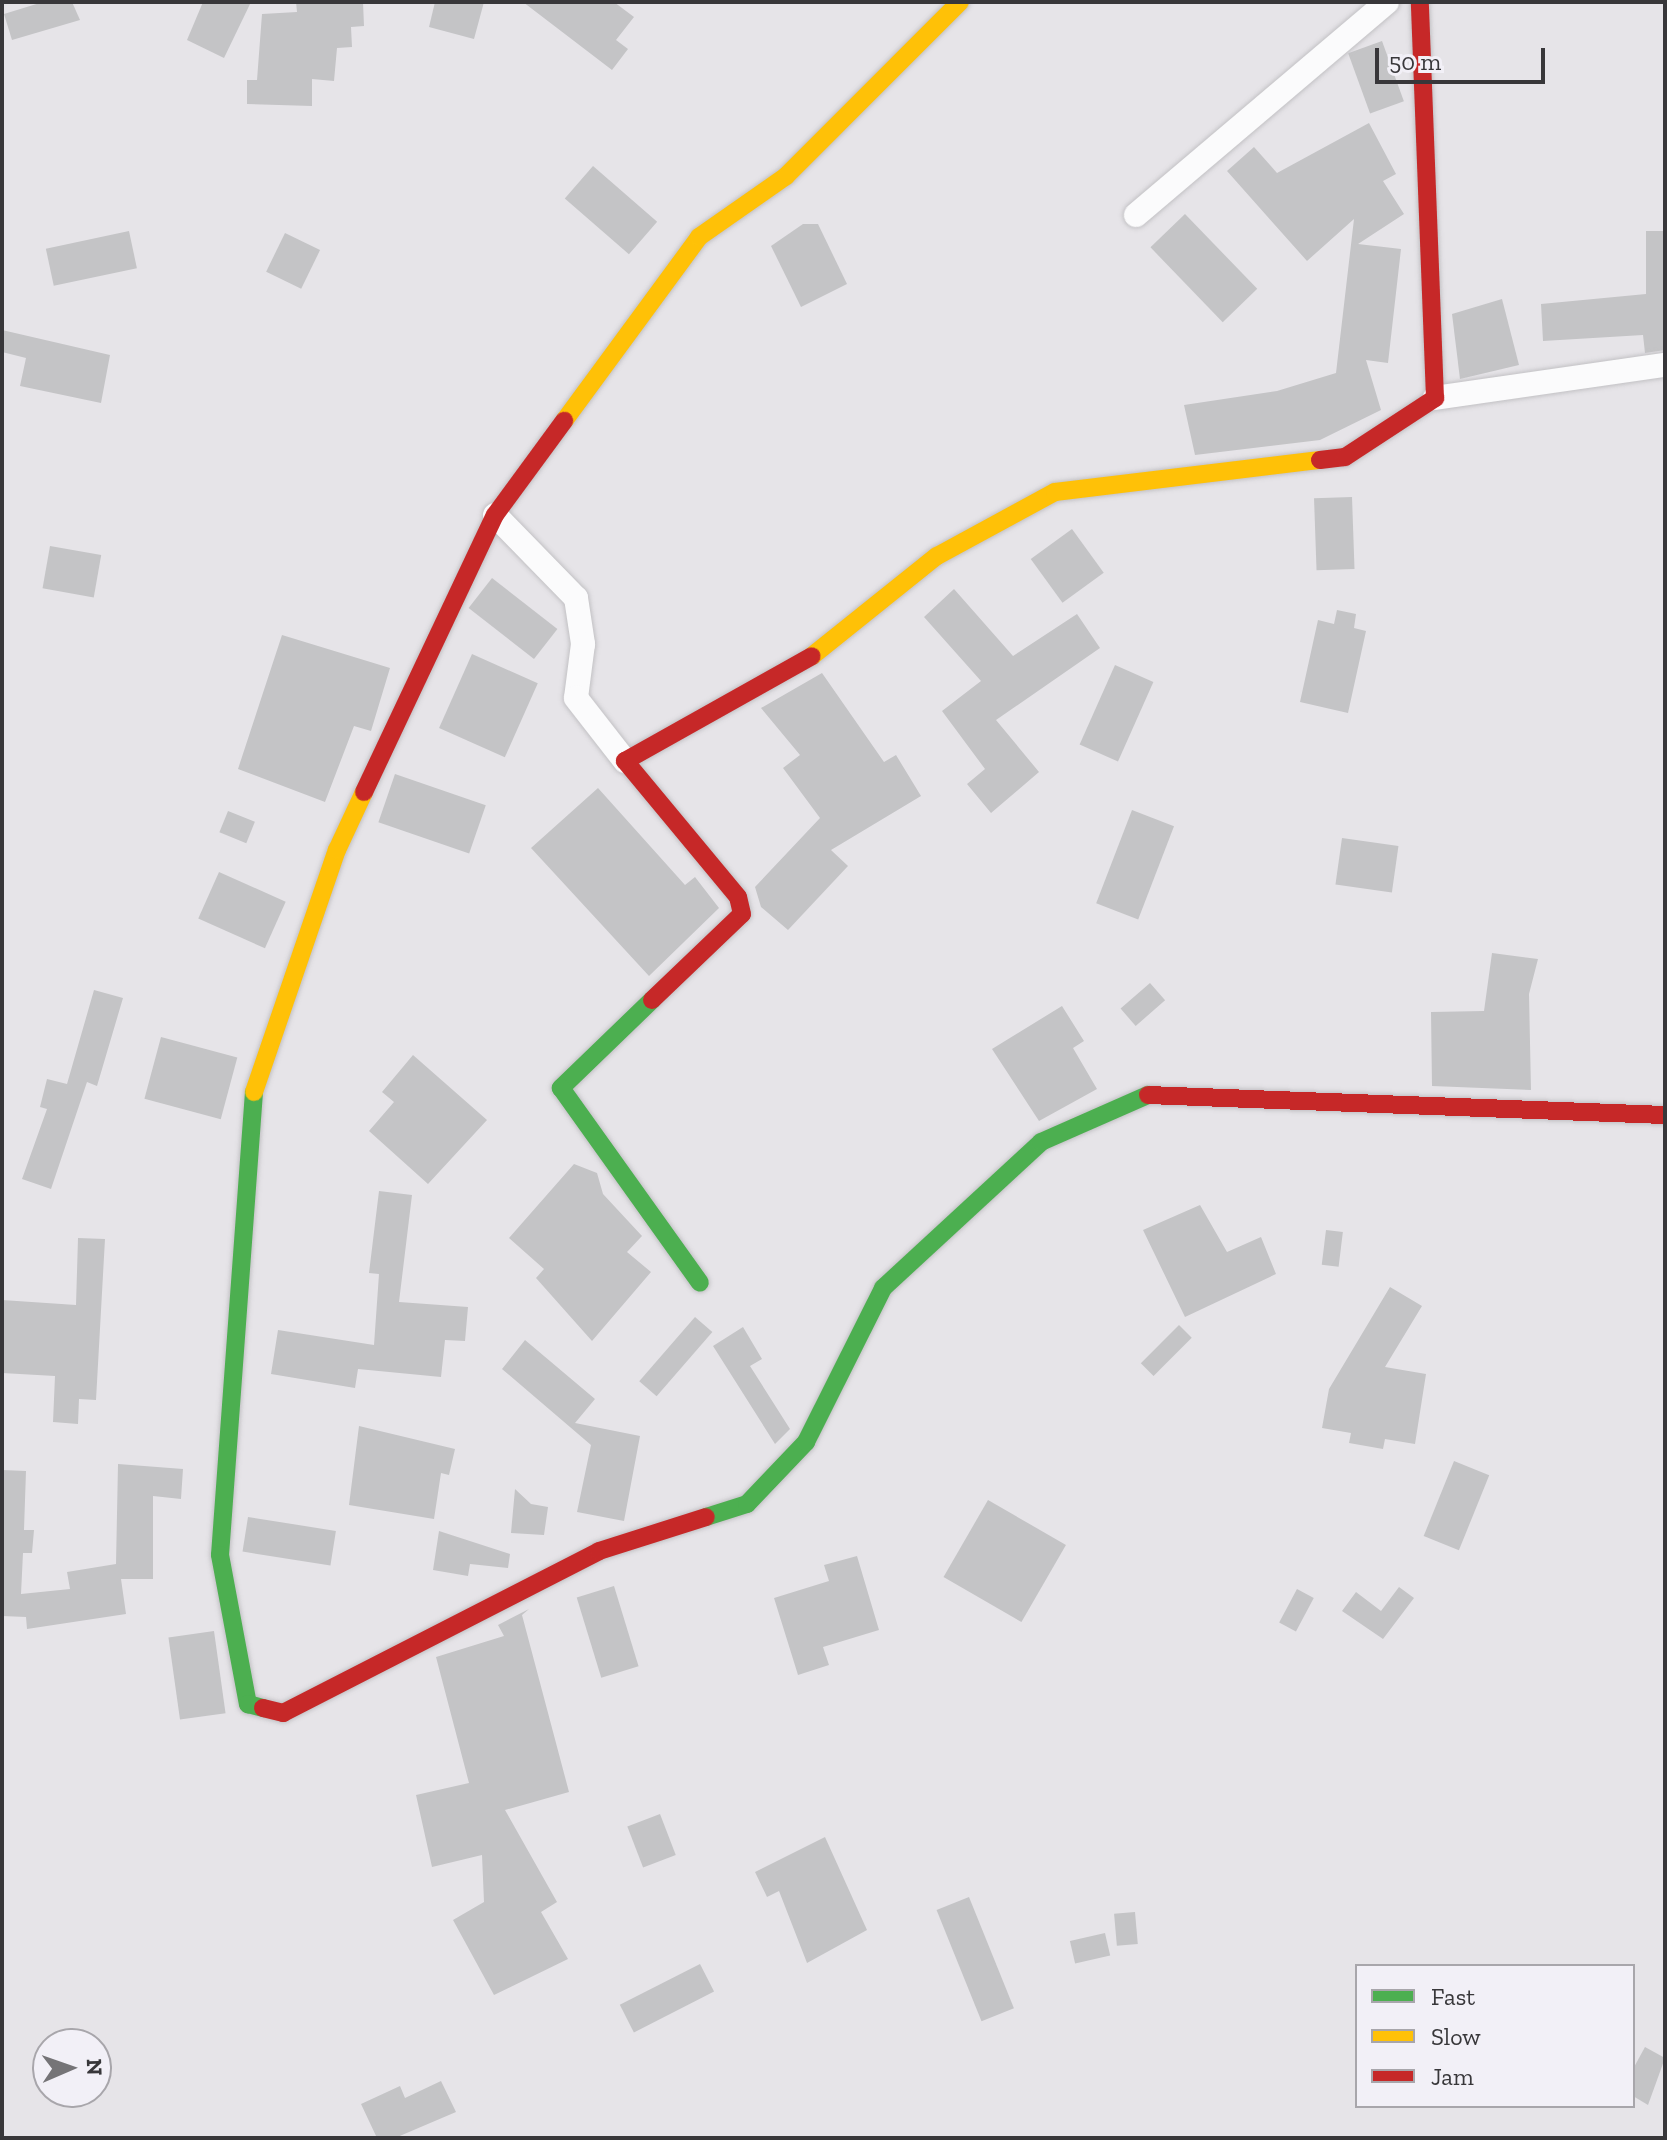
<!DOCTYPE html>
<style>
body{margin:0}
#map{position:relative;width:1667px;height:2140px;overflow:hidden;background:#e6e4e8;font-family:"Zilla Slab",serif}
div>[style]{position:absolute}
.building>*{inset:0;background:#c4c4c6;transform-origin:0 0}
.roads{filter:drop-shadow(0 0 2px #c2c1c4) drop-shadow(0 0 2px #c2c1c4)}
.street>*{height:24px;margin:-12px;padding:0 12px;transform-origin:12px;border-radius:12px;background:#fbfbfc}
.fast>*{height:18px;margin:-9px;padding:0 9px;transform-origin:9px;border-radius:9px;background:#4caf50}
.slow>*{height:18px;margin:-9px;padding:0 9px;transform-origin:9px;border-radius:9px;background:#ffc107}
.jam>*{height:18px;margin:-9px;padding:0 9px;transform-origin:9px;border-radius:9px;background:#c62828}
span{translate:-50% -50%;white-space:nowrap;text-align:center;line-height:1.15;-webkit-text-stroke:6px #f2f0f7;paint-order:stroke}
.frame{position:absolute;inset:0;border:4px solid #38373a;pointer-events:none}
.legend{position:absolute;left:1355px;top:1964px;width:280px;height:144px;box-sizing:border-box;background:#f2f0f7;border:2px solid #a8a6ab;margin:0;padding:10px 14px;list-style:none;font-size:24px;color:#38373a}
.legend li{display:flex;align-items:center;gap:16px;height:40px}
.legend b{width:40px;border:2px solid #a8a6ab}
.north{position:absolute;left:32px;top:2028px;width:80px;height:80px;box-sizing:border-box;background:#f2f0f7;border:2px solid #a8a6ab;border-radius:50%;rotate:88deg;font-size:22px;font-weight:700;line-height:32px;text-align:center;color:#38373a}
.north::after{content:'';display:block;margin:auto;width:28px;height:36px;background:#757477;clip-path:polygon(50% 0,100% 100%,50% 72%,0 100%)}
.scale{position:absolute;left:1375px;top:48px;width:170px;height:36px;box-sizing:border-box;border:4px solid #38373a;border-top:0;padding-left:10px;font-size:24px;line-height:28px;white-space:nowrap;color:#38373a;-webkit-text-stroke:6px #f2f0f7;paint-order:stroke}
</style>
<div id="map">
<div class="building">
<div style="clip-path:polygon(43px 2px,72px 2px,80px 20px,12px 40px,4px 14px)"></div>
<div style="clip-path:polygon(203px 2px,251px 2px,224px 58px,187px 40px)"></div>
<div style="clip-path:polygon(296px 2px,363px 2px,364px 26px,351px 27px,352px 47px,337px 48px,334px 81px,312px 79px,312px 106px,247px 104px,247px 80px,257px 80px,262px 14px,297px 12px)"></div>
<div style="clip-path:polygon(435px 2px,484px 2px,474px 39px,429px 27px)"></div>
<div style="clip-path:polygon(523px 2px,614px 2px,634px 17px,616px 40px,628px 49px,612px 70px)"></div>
<div style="left:1382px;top:41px;width:64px;height:36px;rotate:70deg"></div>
<div style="clip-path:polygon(1369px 123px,1396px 174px,1383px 181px,1404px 214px,1358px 244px,1401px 249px,1388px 363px,1366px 360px,1381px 410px,1320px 440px,1195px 455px,1184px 405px,1277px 391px,1336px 373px,1354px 219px,1307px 261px,1227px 171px,1254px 147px,1277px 173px)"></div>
<div style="left:593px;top:166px;width:85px;height:43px;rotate:41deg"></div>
<div style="left:1185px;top:214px;width:104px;height:48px;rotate:46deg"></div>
<div style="clip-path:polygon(803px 224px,818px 224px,847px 284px,801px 307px,771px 246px)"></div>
<div style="left:129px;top:231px;width:38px;height:85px;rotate:78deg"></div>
<div style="clip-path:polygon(1646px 231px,1665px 231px,1665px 350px,1645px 353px,1643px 335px,1543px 341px,1541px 304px,1646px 294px)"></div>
<div style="left:285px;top:233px;width:39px;height:43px;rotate:26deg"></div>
<div style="clip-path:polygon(1502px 299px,1519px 365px,1460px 379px,1452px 314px)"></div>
<div style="clip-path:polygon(2px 330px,110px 355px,101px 403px,20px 386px,26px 358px,2px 352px)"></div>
<div style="left:1352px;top:497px;width:72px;height:38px;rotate:88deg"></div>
<div style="left:1072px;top:529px;width:54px;height:51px;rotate:54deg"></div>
<div style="left:50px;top:546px;width:52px;height:43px;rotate:10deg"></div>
<div style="left:492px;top:578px;width:83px;height:38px;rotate:38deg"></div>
<div style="clip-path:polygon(954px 589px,1013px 656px,1077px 614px,1100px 648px,996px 720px,1039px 772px,991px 813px,967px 784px,985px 769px,942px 711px,981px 681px,924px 617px)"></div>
<div style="clip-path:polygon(1337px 610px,1356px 614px,1354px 628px,1366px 631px,1348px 713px,1300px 702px,1318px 620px,1334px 624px)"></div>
<div style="clip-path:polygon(282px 635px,390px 668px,371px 731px,354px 726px,325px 802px,238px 769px)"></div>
<div style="left:472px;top:654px;width:72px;height:81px;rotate:24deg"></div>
<div style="left:1115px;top:665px;width:42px;height:87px;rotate:24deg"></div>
<div style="clip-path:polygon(822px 673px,884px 762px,896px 755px,921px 796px,831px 850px,848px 866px,788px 930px,761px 907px,755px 887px,820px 818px,783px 768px,800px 755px,761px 708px)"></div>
<div style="left:395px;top:774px;width:96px;height:51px;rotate:19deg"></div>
<div style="clip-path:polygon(598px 788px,685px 885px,695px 877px,719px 908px,649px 976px,531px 848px)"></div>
<div style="left:1132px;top:810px;width:45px;height:100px;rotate:21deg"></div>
<div style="left:228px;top:811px;width:29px;height:23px;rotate:22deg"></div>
<div style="left:1342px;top:838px;width:57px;height:47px;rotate:8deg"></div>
<div style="left:219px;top:872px;width:73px;height:51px;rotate:24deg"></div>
<div style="clip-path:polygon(1492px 953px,1538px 959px,1529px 994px,1531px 1090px,1432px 1086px,1431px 1012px,1484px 1011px)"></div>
<div style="left:1150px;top:983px;width:23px;height:39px;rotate:49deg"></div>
<div style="clip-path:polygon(94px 990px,123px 998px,97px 1086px,87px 1082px,51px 1189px,22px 1179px,47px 1109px,40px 1107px,47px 1079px,67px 1084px)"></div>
<div style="clip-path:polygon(1062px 1006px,1084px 1041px,1073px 1048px,1097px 1089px,1039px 1121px,992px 1049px)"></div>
<div style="left:161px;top:1037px;width:79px;height:64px;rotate:15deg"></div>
<div style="clip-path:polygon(413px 1055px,487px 1120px,428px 1184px,369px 1131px,394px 1102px,382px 1092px)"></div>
<div style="clip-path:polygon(574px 1164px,597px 1173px,603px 1194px,642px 1236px,627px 1252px,651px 1272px,592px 1341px,536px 1278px,544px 1269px,509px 1238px)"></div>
<div style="clip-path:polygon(379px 1191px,412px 1195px,399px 1302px,468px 1307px,465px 1341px,445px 1340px,441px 1377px,358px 1369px,355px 1388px,271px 1374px,278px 1330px,374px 1345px,379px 1274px,369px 1273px)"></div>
<div style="clip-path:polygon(1200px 1205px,1227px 1252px,1261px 1237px,1276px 1274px,1185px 1317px,1143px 1230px)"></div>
<div style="left:1326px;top:1230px;width:17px;height:35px;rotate:7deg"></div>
<div style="clip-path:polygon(78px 1238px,105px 1239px,96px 1400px,79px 1399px,78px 1424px,53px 1422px,55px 1376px,2px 1373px,2px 1300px,76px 1305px)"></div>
<div style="clip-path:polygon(1390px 1287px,1422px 1306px,1385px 1367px,1426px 1374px,1415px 1444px,1385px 1439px,1383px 1449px,1349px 1443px,1351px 1433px,1322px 1428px,1329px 1389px)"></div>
<div style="left:695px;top:1317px;width:23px;height:85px;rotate:41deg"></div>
<div style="left:1179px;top:1325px;width:18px;height:54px;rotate:45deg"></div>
<div style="clip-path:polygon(743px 1327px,762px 1359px,750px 1366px,790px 1429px,775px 1444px,713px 1346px)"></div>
<div style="clip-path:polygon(525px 1340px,595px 1399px,575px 1423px,640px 1436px,624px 1521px,577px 1512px,591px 1445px,502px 1369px)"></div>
<div style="clip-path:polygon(359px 1426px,455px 1449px,449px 1475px,441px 1473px,434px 1519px,349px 1505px)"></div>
<div style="left:1454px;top:1461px;width:38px;height:81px;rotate:22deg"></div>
<div style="clip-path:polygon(118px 1464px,183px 1469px,181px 1499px,153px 1496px,153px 1579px,121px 1579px,126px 1614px,27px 1629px,26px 1617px,2px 1616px,2px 1470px,26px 1471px,24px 1530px,34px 1530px,32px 1553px,23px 1553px,21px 1594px,70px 1589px,67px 1572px,116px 1564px)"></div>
<div style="clip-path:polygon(515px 1489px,531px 1504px,548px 1507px,544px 1535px,511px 1533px)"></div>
<div style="left:988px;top:1500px;width:90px;height:89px;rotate:30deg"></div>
<div style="left:248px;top:1517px;width:89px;height:35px;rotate:9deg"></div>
<div style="clip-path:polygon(439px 1531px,510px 1554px,508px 1568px,470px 1564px,468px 1576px,433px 1570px)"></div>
<div style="clip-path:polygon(857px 1556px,879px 1630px,823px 1647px,829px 1665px,798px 1675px,774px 1598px,829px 1581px,824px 1565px)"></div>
<div style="left:614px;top:1586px;width:84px;height:39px;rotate:73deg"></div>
<div style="clip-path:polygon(1399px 1587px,1414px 1598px,1383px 1639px,1342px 1611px,1356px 1592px,1381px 1611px)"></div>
<div style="left:1297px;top:1589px;width:19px;height:38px;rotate:28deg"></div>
<div style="clip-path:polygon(529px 1609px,522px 1615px,569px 1792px,505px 1810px,557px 1902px,541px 1912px,568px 1959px,494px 1995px,453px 1920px,484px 1902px,482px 1855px,432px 1867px,416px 1795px,469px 1783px,436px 1657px,504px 1636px,498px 1625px)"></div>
<div style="left:214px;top:1631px;width:83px;height:46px;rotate:82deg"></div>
<div style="left:660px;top:1814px;width:44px;height:35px;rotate:69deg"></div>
<div style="clip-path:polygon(825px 1837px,867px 1930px,807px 1963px,779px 1891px,767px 1897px,755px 1872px)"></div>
<div style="left:969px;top:1897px;width:120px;height:35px;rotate:68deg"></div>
<div style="left:1135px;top:1912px;width:32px;height:21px;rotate:85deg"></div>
<div style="left:1105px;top:1933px;width:23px;height:36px;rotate:77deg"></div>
<div style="left:700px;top:1964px;width:31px;height:90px;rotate:63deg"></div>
<div style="clip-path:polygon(1645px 2047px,1665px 2058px,1648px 2105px,1633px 2096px,1633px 2069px)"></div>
<div style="clip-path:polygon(441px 2081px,456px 2112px,395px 2138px,377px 2138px,361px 2104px,400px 2086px,405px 2098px)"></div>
</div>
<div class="roads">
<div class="street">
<div style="left:1136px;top:215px;width:329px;rotate:-40.3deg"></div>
<div style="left:1435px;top:398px;width:232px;rotate:-8.2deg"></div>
<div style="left:495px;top:515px;width:116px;rotate:45.7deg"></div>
<div style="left:576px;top:598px;width:47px;rotate:81.3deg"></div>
<div style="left:583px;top:644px;width:54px;rotate:97.4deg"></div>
<div style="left:576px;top:698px;width:80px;rotate:52.1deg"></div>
</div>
<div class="fast">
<div style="left:652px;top:1000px;width:127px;rotate:136deg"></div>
<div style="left:561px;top:1088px;width:239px;rotate:54.5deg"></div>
<div style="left:254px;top:1092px;width:464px;rotate:94.2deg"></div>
<div style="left:220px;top:1555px;width:152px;rotate:79.4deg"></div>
<div style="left:248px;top:1704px;width:16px;rotate:15deg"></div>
<div style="left:706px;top:1517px;width:43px;rotate:-17.6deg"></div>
<div style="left:747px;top:1504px;width:86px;rotate:-46.4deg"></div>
<div style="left:806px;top:1442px;width:172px;rotate:-63.4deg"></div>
<div style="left:883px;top:1288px;width:215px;rotate:-42.7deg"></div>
<div style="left:1041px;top:1142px;width:117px;rotate:-23.7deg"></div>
</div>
<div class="slow">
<div style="left:564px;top:421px;width:228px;rotate:-53.7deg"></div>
<div style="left:699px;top:237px;width:106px;rotate:-35deg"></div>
<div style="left:786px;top:176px;width:246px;rotate:-45deg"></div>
<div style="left:812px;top:656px;width:160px;rotate:-38.7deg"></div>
<div style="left:937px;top:556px;width:134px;rotate:-28.5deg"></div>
<div style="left:1055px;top:492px;width:267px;rotate:-6.9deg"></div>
<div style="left:254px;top:1092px;width:256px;rotate:-71.1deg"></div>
<div style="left:337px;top:850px;width:64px;rotate:-65deg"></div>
</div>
<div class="jam">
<div style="left:1320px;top:460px;width:25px;rotate:-7deg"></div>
<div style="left:1345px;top:457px;width:108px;rotate:-33.2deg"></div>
<div style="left:1435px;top:398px;width:396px;rotate:-92.2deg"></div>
<div style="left:364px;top:792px;width:306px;rotate:-64.7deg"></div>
<div style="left:495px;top:515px;width:117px;rotate:-53.7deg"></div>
<div style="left:652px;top:1000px;width:124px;rotate:-43.7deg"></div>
<div style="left:742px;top:914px;width:17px;rotate:-103deg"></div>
<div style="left:738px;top:897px;width:177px;rotate:-129.7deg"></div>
<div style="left:625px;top:761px;width:214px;rotate:-29.3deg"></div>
<div style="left:1148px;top:1095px;width:517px;rotate:2.22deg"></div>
<div style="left:263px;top:1708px;width:21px;rotate:14deg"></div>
<div style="left:283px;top:1713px;width:355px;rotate:-27.1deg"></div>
<div style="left:599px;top:1551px;width:112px;rotate:-17.6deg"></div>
</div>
</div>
<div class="frame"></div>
<ul class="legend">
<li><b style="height:10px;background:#4caf50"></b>Fast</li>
<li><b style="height:10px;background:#ffc107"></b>Slow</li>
<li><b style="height:10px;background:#c62828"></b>Jam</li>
</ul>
<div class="north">N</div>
<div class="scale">50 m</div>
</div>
